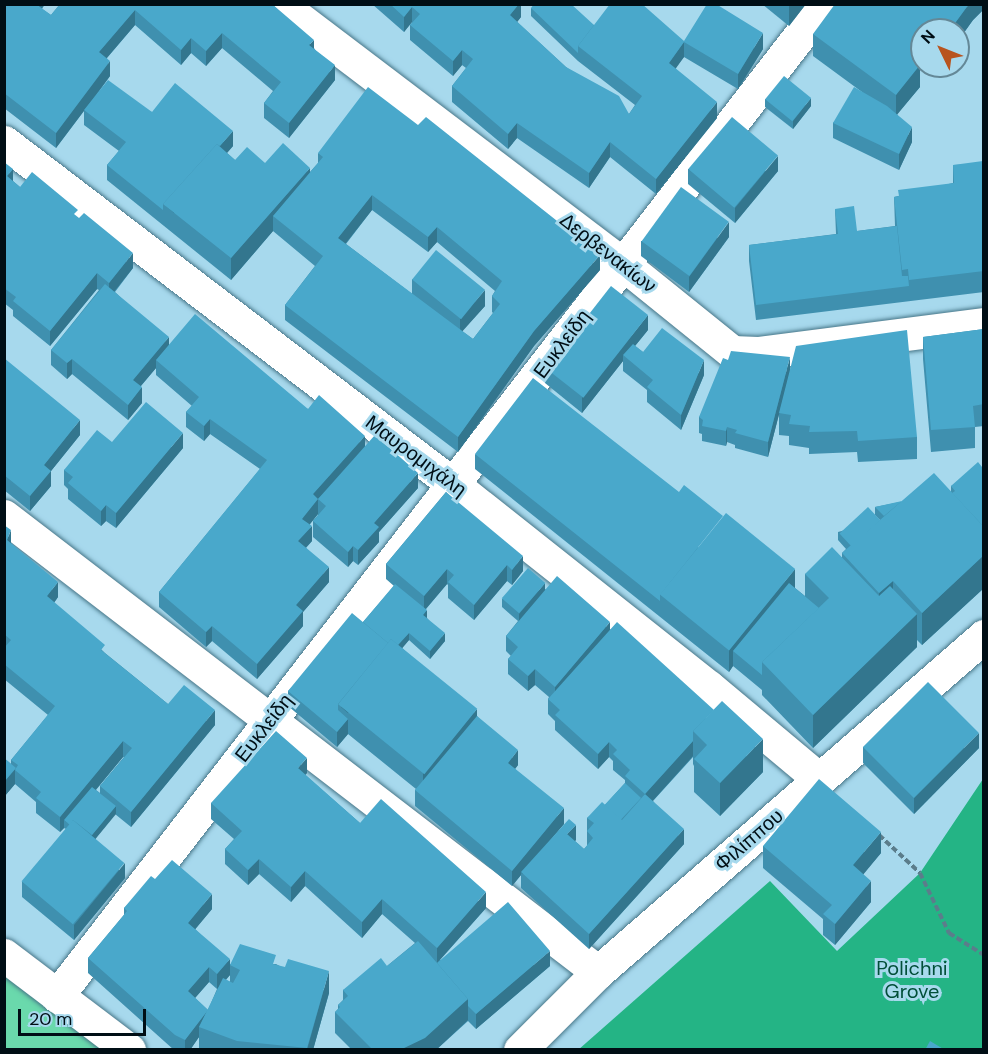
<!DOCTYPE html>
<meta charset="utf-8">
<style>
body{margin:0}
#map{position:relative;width:988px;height:1054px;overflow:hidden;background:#a7d9ed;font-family:"DM Sans",sans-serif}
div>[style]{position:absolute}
.green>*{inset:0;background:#6ad9ac}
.forest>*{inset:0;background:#24b485}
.path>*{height:4px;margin-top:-2px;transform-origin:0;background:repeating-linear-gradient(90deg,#5b7d8b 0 6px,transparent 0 9px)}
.roads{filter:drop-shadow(0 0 2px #477688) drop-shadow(0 0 2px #477688)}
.minor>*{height:33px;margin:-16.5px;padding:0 16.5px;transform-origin:16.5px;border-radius:16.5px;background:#fff}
.wall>*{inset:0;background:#3f90af}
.shaded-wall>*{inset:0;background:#33768e}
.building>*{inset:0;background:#49a8cb;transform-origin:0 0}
span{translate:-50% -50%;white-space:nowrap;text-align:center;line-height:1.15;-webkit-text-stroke:6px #a7d9ed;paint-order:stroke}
.street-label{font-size:20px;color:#000e15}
.park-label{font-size:20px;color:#014f38}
.frame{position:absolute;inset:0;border:6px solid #000e15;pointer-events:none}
.north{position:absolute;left:910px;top:18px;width:60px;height:60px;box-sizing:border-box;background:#a7d9ed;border:2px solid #648897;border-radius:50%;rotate:313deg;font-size:16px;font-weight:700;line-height:24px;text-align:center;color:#000e15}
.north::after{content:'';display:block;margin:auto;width:21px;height:27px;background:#b8541f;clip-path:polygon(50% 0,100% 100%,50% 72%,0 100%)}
.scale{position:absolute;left:18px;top:1009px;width:128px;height:27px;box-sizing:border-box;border:3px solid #000e15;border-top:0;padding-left:8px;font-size:18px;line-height:21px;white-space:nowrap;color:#000e15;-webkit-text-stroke:4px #a7d9ed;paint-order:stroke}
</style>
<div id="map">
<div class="green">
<div style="clip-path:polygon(4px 962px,129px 1049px,5px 1049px)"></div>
</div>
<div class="forest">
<div style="clip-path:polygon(983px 779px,983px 1049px,578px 1050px,770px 881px,837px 951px,920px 873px)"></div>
</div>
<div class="path">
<div style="left:879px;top:835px;width:56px;rotate:42.8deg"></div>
<div style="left:920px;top:873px;width:67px;rotate:64.2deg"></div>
<div style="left:949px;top:933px;width:41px;rotate:32.2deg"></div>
</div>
<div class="roads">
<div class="minor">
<div style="left:280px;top:4px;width:430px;rotate:37.2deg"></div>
<div style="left:623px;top:264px;width:140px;rotate:38.9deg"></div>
<div style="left:732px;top:352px;width:26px;rotate:2deg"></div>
<div style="left:758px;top:353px;width:228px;rotate:-7.3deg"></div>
<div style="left:4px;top:142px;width:566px;rotate:37.32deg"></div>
<div style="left:454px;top:485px;width:325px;rotate:38.4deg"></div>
<div style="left:709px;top:687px;width:143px;rotate:39.9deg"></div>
<div style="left:4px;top:516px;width:749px;rotate:37.51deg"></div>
<div style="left:4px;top:955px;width:157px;rotate:37.2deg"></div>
<div style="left:57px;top:996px;width:1254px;rotate:-52.29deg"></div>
<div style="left:520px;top:1050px;width:110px;rotate:-45deg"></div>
<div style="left:598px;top:972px;width:512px;rotate:-41.04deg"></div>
</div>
</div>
<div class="wall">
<div style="clip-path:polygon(evenodd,4px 4px,45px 4px,42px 9px,51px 15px,60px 4px,272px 4px,314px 48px,335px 80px,289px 138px,264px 118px,264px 103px,273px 91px,222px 48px,206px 66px,191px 53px,181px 65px,135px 25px,107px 58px,110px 76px,96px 96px,152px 112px,233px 146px,227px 153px,235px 160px,265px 163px,310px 172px,318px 163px,318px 153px,600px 270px,534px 346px,458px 452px,285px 320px,285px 305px,315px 266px,273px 231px,231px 280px,107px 180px,107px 165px,119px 151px,84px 125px,84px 111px,56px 148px,4px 108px,4px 4px,372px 210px,428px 252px,437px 242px,495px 291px,492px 296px,492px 312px,493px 313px,473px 339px,462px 331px,485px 306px,412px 279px,412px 294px,346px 244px,372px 210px)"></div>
<div style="clip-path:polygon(372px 4px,521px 4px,521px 17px,517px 22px,566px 67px,629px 114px,635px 105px,578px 61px,531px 16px,531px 8px,594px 25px,684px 41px,763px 49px,738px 89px,684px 57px,675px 68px,717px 118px,656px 194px,610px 157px,589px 188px,517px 138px,508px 149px,452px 102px,452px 86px,466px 68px,462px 65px,453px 76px,410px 40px,410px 25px,412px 23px,412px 22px,404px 32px)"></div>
<div style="clip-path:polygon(762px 4px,806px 4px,789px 26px)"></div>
<div style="clip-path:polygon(984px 4px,984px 9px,973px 20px,958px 41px,958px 30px,922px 30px,922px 66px,923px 66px,920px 70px,920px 87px,897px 114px,912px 142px,899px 170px,833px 138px,833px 123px,862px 92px,813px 56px,813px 34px)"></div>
<div style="clip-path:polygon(765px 99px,811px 106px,793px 129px,765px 107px)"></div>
<div style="clip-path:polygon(4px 162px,13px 181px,20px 187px,78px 218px,133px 268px,115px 292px,169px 345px,308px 409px,365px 446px,418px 488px,379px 532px,379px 542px,358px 565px,353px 561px,348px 567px,313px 537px,313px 521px,318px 515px,318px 504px,318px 514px,310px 524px,312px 541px,306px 548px,329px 582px,303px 612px,303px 626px,257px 679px,212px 641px,206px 647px,159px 607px,159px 592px,260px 469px,210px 434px,204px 441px,186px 427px,186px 412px,192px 406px,156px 375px,156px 368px,141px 386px,142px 403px,128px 420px,72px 374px,67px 379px,51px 365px,51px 350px,99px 290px,97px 289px,50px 346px,13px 316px,13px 310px,4px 303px)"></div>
<div style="clip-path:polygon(984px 164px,984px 292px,756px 320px,749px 261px,749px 245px,836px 234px,835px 209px,857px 231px,895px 226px,894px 197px,953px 183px,953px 165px)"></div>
<div style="clip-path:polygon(688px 169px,778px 171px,735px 223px,688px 184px)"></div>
<div style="clip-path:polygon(729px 237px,689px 292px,641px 256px,641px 241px)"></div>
<div style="clip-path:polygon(984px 329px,984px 426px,975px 427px,975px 448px,931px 452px,923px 359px,923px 337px)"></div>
<div style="clip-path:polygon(648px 330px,635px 346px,643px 352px,704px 375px,681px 430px,647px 402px,647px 390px,623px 371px,623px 361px,582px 413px,545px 383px,545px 368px)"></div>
<div style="clip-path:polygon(4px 358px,80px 435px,51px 471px,51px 486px,30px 511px,4px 490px)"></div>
<div style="clip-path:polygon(790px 371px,917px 437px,917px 459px,858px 462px,857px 452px,809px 454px,809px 448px,789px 445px,789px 436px,779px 435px,779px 414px,768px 457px,735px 448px,735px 445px,727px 442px,726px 446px,702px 441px,702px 434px,699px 433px,699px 417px)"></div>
<div style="clip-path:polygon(112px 442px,183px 448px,116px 528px,106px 521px,101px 526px,68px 499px,68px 489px,64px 485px,64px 470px)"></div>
<div style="clip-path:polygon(475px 454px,795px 588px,805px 596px,805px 574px,842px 557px,842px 553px,846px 549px,838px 540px,838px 532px,880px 520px,875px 515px,875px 507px,951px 492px,951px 486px,984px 466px,984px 588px,922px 645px,917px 640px,917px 647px,813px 748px,762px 695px,762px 690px,733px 666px,729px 672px,475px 469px)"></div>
<div style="clip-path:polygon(446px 492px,523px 571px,512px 585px,507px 581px,474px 620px,448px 598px,448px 585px,447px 584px,426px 609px,427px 618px,445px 641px,430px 659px,409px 640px,402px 648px,477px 716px,518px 765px,515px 769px,564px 824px,546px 845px,576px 840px,575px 841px,584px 849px,587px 846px,587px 818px,605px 805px,625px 783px,625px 780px,613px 770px,613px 761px,609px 757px,598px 769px,555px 730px,555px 721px,548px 714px,548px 699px,549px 697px,535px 685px,528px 691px,508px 674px,508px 659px,511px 656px,506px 651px,506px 636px,518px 621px,502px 607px,502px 599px,545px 589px,610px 629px,763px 772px,720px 816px,694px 792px,694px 766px,693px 764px,693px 757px,653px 801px,684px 844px,589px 949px,521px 888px,521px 875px,512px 886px,415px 806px,415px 790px,416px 789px,348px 734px,337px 747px,288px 706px,288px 691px,363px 622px,394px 586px,386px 579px,386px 564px)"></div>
<div style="clip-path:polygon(evenodd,4px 525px,11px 543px,58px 597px,54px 603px,105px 653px,168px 704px,215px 725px,131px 827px,115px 814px,95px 839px,125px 878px,74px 940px,22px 897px,22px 882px,66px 829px,64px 828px,60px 832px,36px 813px,36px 802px,15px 784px,4px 797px,4px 758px,11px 764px,11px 760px,48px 715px,4px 679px,4px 525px,123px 757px,124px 757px,100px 786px,100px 793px,96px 790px,123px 757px)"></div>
<div style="clip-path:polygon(863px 747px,979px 748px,914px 814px,863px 763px)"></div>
<div style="clip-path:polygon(307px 773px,305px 775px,360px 823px,486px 908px,440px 960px,550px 966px,476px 1029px,468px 1021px,436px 1050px,352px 1050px,335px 1033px,335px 1012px,338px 1009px,338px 1005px,343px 1000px,343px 990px,387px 966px,415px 943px,382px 914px,362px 938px,305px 886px,291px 902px,259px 874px,248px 885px,225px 864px,225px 849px,234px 839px,211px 819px,211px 803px)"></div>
<div style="clip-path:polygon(763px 846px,881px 853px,863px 874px,871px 902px,835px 945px,823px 935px,823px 919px,763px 868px)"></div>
<div style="clip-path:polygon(evenodd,155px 879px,212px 909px,195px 929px,230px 964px,276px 964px,329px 993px,313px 1050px,203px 1050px,199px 1048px,199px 1037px,190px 1050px,174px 1050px,88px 973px,88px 958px,124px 915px,124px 908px,155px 879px,230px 975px,230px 982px,226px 980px,230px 975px,155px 879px,209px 982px,217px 989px,208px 1010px,195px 998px,209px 982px)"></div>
</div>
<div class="shaded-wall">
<div style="clip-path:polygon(34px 4px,45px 4px,34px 18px)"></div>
<div style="clip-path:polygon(519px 4px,521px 4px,521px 17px,510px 31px,510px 15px)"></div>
<div style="clip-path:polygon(806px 4px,789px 26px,789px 5px)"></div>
<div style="clip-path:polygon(969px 4px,984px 4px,984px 9px,973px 20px,958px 41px,958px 30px,950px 30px)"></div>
<div style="clip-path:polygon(412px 7px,412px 22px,404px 32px,404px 17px)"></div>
<div style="clip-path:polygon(135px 10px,135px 25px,99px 67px,99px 52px)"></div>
<div style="clip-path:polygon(222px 33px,222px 48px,206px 66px,206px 51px)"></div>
<div style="clip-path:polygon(763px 33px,763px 49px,738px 89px,738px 74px)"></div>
<div style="clip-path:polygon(191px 38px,191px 53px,181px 65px,181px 50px)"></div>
<div style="clip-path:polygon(314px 40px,314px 55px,309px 45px)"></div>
<div style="clip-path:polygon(684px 42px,684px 57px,669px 78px,669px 63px)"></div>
<div style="clip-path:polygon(922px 46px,922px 66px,923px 66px,920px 70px,920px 87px,896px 116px,896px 95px,912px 59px)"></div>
<div style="clip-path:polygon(462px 50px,462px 65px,453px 76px,453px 61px)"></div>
<div style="clip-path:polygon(110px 61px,110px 76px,56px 148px,56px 133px)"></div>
<div style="clip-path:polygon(335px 65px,335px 80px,289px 138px,289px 123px)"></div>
<div style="clip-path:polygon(811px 98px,811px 106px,793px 129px,793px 121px)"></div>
<div style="clip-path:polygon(717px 102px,717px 118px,656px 194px,656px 179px)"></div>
<div style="clip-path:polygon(517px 123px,517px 138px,508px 149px,508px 134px)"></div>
<div style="clip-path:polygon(912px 127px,912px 142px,899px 170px,899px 154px)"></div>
<div style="clip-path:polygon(233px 131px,233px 146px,174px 213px,166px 206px)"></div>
<div style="clip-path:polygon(610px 142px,610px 157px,589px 188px,589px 173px)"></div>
<div style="clip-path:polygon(778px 156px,778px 171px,735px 223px,735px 208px)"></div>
<div style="clip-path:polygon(310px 168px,310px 189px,273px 216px,273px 231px,231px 280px,231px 258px)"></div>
<div style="clip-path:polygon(13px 169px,13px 184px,7px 176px)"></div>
<div style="clip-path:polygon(372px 195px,372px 210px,338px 253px,338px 238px)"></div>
<div style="clip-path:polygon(729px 222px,729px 237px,689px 292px,689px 277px)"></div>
<div style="clip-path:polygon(437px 227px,437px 242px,428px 252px,428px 237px)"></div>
<div style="clip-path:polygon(133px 253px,133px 268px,109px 298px,109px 283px)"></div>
<div style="clip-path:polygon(600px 255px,600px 270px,534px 346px,458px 452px,458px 437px,534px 331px)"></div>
<div style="clip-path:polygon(97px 273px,97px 289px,50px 346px,50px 331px)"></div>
<div style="clip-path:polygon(485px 290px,485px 306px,460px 334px,460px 319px)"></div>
<div style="clip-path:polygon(648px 315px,648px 330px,626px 357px,623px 355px,623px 361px,582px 413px,582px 398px)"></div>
<div style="clip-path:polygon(169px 337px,169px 352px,156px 360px,156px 368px,133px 395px,133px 380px)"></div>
<div style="clip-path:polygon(790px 357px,790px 372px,768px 457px,768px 442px)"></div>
<div style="clip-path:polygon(72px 359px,72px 374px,67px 379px,67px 363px)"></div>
<div style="clip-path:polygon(704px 360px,704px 375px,681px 430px,681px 415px)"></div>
<div style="clip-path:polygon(142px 387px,142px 403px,128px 420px,128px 405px)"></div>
<div style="clip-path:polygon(210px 419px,210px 434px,204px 441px,204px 426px)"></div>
<div style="clip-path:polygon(80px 420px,80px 435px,51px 471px,51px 486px,30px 511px,30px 496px,44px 465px)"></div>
<div style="clip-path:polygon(727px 427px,727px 442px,726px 446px,726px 431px)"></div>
<div style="clip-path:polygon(183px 433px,183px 448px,116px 528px,116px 513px)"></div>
<div style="clip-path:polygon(365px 436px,365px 452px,318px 499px,318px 514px,302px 534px,302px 519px,313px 494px)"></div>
<div style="clip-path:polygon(418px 473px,418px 488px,379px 532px,379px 542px,358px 565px,358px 550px,374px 523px)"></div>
<div style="clip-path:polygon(106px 505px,106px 521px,101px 526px,101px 511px)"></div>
<div style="clip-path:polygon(312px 526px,312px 541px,298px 556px,298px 541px)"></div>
<div style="clip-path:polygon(11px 530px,11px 545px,7px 540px)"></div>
<div style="clip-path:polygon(353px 546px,353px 561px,348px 567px,348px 552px)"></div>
<div style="clip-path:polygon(984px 555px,984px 588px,922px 645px,922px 613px)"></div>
<div style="clip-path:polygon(523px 556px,523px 571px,512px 585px,512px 570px)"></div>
<div style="clip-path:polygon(507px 565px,507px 581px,474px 620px,474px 605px)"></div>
<div style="clip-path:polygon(329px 567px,329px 582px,303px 612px,303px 626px,257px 679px,257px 664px,296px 605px)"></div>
<div style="clip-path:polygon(447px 569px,447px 584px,424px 611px,424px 596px)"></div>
<div style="clip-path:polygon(795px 569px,795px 590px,733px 651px,733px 666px,729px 672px,729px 650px)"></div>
<div style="clip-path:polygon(893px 581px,893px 614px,879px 626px,879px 593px)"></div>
<div style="clip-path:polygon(58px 582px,58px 597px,47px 612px,47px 596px)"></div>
<div style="clip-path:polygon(545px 583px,545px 591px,519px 622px,519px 614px)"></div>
<div style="clip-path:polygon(427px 610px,427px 618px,423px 615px)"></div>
<div style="clip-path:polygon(917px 614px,917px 647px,813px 748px,813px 715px)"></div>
<div style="clip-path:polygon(610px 622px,610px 637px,555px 702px,555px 687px)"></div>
<div style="clip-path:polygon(212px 626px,212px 641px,206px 647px,206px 632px)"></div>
<div style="clip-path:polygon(409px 633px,409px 640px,348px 713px,341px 707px)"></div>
<div style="clip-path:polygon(445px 633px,445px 641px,430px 659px,430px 651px)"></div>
<div style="clip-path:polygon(535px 669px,535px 685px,528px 691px,528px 676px)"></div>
<div style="clip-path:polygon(477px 709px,477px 731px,423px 796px,423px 774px)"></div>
<div style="clip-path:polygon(215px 710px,215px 725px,131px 827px,131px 812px)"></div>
<div style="clip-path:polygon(348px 719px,348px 734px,337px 747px,337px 732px)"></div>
<div style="clip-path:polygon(979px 733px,979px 748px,914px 814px,914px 798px)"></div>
<div style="clip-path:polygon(763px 739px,763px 772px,720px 816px,720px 783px)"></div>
<div style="clip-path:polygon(123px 741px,123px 757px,68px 823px,64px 820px,64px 828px,60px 832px,60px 817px)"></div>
<div style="clip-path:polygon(693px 741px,693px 756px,622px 835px,645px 794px)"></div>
<div style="clip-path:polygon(609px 742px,609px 757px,598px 769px,598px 754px)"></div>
<div style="clip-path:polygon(518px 750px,518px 765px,508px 778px,508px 763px)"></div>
<div style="clip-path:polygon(307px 758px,307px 773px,298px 783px,298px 768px)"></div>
<div style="clip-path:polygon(16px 768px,15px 770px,15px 784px,4px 797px,4px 782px)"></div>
<div style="clip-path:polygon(116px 806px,116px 814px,88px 848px,88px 840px)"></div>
<div style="clip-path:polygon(564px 808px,564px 824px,522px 874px,521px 872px,521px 875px,512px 886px,512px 871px)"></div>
<div style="clip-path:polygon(576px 825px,576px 840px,567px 849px,567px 834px)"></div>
<div style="clip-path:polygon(684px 829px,684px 844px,589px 949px,589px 934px)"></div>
<div style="clip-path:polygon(881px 832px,881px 853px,853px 887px,853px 865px)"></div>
<div style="clip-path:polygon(259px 859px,259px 874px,248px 885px,248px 870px)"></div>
<div style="clip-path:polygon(125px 863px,125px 878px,74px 940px,74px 925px)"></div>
<div style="clip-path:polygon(305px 871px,305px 886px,291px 902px,291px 887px)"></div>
<div style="clip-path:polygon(871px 881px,871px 902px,835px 945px,835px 924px)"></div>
<div style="clip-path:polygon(486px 892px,486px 908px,437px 963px,437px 948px)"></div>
<div style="clip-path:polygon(212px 894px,212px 909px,188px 938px,188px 923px)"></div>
<div style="clip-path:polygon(382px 899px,382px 914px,362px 938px,362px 922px)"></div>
<div style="clip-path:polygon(550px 951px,550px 966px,476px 1029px,476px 1014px)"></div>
<div style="clip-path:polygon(230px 959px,230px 975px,217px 989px,217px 974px)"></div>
<div style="clip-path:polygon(209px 967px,209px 982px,188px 1006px,188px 991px)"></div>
<div style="clip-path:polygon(329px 971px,329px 993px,313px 1050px,307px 1050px)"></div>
<div style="clip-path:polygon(468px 999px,468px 1020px,436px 1050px,400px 1050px)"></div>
<div style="clip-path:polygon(208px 1010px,199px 1027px,199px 1037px,190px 1050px,185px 1050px,185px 1040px)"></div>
</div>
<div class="building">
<div style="clip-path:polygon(4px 4px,36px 4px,51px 15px,60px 4px,272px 4px,314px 40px,309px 45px,335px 65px,289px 123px,264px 103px,281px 82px,222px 33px,206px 51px,191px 38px,181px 50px,135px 10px,99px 52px,110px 61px,56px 133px,4px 93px)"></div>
<div style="clip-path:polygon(390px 4px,519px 4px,510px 15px,566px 67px,619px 96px,629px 114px,642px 96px,578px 46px,610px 4px,642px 4px,684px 41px,707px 4px,716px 4px,763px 33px,738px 74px,684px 42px,669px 63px,717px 102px,656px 179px,610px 142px,589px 173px,517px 123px,508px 134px,452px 86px,473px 59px,462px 50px,453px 61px,410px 25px,420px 14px,412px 7px,404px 17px)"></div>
<div style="clip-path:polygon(534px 4px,571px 4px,594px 25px,578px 46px,578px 53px,531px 8px)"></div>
<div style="clip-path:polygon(835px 4px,969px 4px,950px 30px,922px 30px,922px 46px,912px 59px,920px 65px,896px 95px,813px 34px)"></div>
<div style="left:784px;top:76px;width:35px;height:30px;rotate:39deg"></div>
<div style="clip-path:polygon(108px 80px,152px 112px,175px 83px,233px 131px,220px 146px,217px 144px,163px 204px,163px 210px,107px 165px,126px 142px,84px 110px)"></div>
<div style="clip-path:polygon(evenodd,368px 87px,418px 125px,426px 117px,600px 255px,534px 331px,458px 437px,285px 305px,323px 256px,273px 216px,323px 157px,318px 153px,368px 87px,372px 195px,428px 237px,437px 227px,502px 281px,492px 296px,500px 304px,473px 339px,338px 238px,372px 195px)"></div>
<div style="clip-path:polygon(854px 87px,887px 106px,912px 127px,899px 154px,833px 123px)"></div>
<div style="left:732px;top:117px;width:60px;height:68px;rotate:40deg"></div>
<div style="clip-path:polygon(283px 143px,310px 168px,231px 258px,163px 204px,217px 144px,235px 160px,247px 147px,265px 163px)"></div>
<div style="clip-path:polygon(983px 161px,984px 271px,909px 280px,908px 269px,902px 270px,894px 197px,899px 196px,898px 190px,954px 183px,953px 165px)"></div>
<div style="clip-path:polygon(4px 162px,13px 169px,7px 176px,20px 187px,32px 172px,78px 210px,74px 214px,79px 218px,84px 213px,133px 253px,109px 283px,97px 273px,50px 331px,13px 301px,16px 297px,4px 288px)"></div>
<div style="left:681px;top:187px;width:59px;height:67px;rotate:36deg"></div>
<div style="clip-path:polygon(854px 206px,857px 231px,897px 226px,902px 276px,908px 276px,909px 286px,756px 305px,749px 245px,838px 234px,835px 209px)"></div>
<div style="left:436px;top:250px;width:63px;height:38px;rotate:39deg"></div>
<div style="clip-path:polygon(105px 284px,169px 337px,133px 380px,142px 387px,128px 405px,72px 359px,67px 363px,51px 350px)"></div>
<div style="left:611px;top:286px;width:47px;height:105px;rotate:38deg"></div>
<div style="clip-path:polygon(195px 314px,308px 409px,319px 395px,365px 436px,313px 494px,318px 499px,302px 519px,312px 526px,298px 541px,329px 567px,296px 605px,303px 611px,257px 664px,212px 626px,206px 632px,159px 592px,267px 460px,210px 419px,204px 426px,186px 412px,199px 397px,156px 360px)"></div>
<div style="clip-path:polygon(662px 328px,704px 360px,681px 415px,647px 387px,653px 380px,623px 355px,633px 344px,643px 352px)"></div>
<div style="clip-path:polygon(984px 329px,984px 404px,973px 406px,975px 427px,931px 430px,923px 337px)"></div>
<div style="clip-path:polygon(907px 330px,917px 437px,858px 441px,857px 431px,809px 432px,810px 426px,789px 424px,791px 415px,779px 413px,796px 346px)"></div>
<div style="clip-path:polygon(731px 351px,790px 357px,768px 442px,735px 433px,737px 430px,727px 427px,726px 431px,702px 426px,703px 420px,699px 417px,723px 358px,728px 360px)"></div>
<div style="clip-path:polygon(4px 358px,80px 420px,44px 465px,51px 471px,30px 496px,4px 475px)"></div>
<div style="clip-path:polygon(533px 378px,679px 492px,684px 485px,723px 516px,660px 595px,660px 601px,475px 454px)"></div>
<div style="clip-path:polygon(146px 402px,183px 433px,116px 513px,106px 505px,101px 511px,68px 483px,73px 477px,64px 470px,97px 430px,112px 442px)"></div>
<div style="clip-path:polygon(375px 435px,418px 473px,374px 523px,379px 527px,358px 550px,353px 546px,348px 552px,313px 521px,326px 506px,318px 499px)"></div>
<div style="clip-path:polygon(978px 462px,982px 467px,984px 466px,984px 527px,952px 493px,955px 491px,951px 486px)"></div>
<div style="clip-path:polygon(934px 473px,984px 527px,984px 555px,922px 613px,893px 581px,879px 593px,842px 553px)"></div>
<div style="clip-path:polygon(446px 492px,523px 556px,512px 570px,507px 565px,474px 605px,448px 582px,454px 575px,447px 569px,424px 596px,386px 564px)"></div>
<div style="clip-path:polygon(902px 501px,884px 516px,875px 507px)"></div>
<div style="left:868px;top:507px;width:18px;height:39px;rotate:47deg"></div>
<div style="left:726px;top:513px;width:89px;height:105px;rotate:39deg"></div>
<div style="clip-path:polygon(4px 525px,11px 530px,7px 540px,58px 582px,47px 596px,105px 645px,101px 650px,168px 704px,184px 685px,215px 710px,131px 812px,100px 786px,132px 748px,123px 741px,60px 817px,36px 798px,41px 792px,15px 770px,18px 765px,11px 760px,55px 706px,4px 664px,4px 648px,11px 640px,4px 634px)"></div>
<div style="clip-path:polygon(832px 547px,879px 596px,890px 586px,917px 614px,813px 715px,762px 662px,829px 598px,805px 574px)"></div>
<div style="left:528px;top:568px;width:23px;height:40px;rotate:41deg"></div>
<div style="clip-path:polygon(557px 576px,610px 622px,555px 687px,535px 669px,528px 676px,508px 659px,518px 647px,506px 636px)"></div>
<div style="clip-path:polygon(789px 583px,819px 608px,762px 662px,762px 675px,733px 651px)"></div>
<div style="clip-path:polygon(395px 584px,427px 610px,423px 615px,445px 633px,430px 651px,409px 633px,398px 645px,391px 639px,388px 643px,363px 622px)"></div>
<div style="clip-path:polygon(352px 613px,388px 643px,338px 704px,338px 710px,348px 719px,337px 732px,288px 691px)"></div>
<div style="clip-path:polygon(617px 622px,714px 710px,693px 731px,693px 741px,645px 794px,625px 776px,630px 770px,613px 754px,617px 750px,609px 742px,598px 754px,555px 715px,560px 710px,548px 699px)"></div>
<div style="left:391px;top:639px;width:111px;height:84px;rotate:39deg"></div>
<div style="left:928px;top:682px;width:72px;height:92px;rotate:45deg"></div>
<div style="clip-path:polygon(722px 701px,763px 739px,720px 783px,694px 759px,707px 745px,693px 731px)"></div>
<div style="clip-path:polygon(477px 716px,518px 750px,508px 763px,564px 808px,512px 871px,415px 790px)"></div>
<div style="clip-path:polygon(276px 731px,307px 758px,298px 768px,360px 823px,381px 799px,486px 892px,437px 948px,382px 899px,362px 922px,305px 871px,291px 887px,259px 859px,248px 870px,225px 849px,242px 831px,211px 803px)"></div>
<div style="clip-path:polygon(4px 758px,16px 768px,4px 782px)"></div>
<div style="clip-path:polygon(819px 779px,881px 832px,853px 865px,871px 881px,835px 924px,823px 914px,832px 905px,763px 846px)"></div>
<div style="left:625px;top:783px;width:22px;height:30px;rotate:43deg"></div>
<div style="clip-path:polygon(92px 787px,116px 806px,92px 835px,73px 820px,70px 825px,64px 820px)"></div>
<div style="clip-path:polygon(645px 794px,684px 829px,589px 934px,521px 872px,569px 819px,576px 825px,567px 834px,584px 849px,593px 838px,587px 831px,594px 823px,587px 818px,602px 802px,622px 820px)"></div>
<div style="left:73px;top:820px;width:67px;height:80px;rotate:40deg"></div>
<div style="clip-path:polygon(172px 860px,212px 894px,188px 923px,230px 959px,217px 974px,209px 967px,188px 991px,208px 1010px,185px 1040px,175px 1035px,88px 958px,127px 911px,124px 908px,151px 876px,155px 879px)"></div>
<div style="clip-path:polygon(508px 902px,550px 951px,476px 1014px,468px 1006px,468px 999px,437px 963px)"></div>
<div style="clip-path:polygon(418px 941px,468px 999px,425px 1038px,400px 1050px,373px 1050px,335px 1012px,340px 1007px,338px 1005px,348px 996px,343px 990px,381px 958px,387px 966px)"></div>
<div style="clip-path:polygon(240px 944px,276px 955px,273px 964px,285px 967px,288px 959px,329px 971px,307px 1048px,237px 1041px,199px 1027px,223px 978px,233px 983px,240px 970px,230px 965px)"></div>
<div style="clip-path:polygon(930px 1041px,945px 1050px,925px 1050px)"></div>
</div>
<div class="street-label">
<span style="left:608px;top:253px;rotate:38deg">Δερβενακίων</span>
<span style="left:562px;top:344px;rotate:-53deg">Ευκλείδη</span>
<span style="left:416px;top:456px;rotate:37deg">Μαυρομιχάλη</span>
<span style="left:264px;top:728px;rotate:-52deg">Ευκλείδη</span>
<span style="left:749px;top:840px;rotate:-41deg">Φιλίππου</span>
</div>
<div class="park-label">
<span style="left:912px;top:980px">Polichni<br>Grove</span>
</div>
<div class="frame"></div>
<div class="north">N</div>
<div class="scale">20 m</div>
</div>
